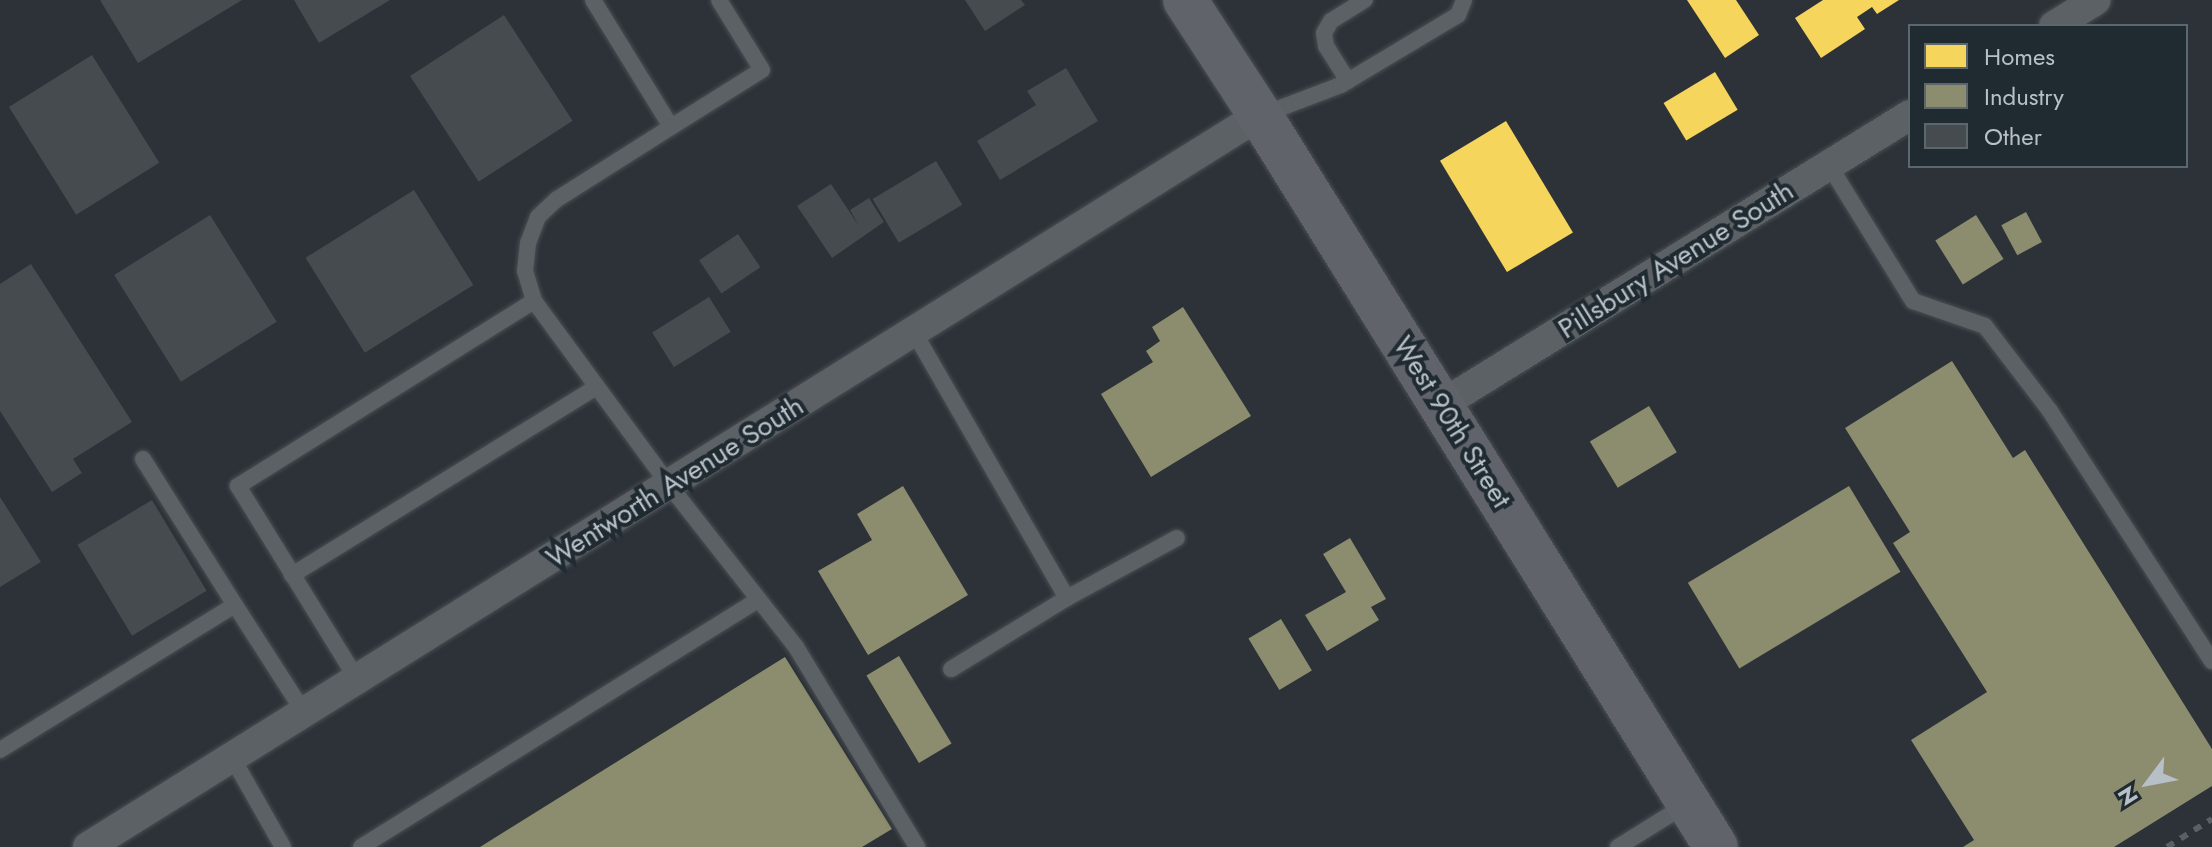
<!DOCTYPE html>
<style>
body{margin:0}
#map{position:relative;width:2212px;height:847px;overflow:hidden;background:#2c3238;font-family:Jost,sans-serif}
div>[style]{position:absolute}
.homes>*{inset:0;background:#f6d55c;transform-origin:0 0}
.industry>*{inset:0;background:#8c8c6e;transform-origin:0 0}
.building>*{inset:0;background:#454b4f;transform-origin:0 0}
.roads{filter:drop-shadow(0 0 2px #4a4e52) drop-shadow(0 0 2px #4a4e52)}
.lane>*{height:16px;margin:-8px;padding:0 8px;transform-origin:8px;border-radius:8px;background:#5c6165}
.street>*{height:30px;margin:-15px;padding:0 15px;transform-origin:15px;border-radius:15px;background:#5c6165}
.secondary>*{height:44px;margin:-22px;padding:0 22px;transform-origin:22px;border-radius:22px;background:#60646a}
.rail>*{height:6px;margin-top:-3px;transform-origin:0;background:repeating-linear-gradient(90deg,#5b5f64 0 8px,transparent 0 16px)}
span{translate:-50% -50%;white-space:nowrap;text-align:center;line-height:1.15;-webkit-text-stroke:8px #202a31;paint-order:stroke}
.street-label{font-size:28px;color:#b7c0c7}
.legend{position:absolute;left:1908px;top:24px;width:280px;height:144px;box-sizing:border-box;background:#202a31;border:2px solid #5c666d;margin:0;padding:10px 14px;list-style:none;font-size:24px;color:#b7c0c7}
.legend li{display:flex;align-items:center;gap:16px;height:40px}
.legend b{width:40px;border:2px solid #5c666d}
.north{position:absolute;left:2108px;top:743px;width:80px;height:80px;-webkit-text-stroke:6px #202a31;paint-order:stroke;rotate:238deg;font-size:22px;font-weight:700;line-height:32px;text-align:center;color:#b7c0c7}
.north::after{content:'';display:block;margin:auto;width:28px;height:36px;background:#b7c0c7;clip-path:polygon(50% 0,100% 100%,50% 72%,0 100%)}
</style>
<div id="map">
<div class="homes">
<div style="clip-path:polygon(1687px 0,1736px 0,1759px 35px,1725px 58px)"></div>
<div style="clip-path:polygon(1823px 0,1899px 0,1877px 14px,1872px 7px,1857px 17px,1865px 29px,1821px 58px,1795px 18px)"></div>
<div style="left:1715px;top:72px;width:44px;height:60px;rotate:59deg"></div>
<div style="left:1506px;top:121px;width:130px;height:77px;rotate:59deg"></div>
</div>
<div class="industry">
<div style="left:2026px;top:212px;width:34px;height:28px;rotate:62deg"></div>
<div style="left:1976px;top:215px;width:52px;height:48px;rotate:58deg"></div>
<div style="clip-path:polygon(1183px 307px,1251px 416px,1151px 477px,1101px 394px,1153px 362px,1146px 351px,1160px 341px,1152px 327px)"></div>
<div style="clip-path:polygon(1952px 361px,2013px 458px,2025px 450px,2212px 749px,2212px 786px,2114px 847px,1963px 847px,1974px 840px,1911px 740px,1987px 692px,1893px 543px,1910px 532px,1845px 428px)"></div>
<div style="left:1649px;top:406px;width:54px;height:69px;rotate:59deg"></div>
<div style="clip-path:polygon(903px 486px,968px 595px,868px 655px,818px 571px,872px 540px,857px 514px)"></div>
<div style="left:1849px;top:486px;width:100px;height:188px;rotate:59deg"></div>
<div style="clip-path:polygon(1350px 538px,1386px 599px,1371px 607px,1379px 620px,1327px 651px,1305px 615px,1346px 592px,1323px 554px)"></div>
<div style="left:1281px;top:619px;width:60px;height:38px;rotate:59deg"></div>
<div style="left:899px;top:656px;width:102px;height:38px;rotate:59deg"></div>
<div style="clip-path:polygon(785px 657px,892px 829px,862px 847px,480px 847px)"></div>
</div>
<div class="building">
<div style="clip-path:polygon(100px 0,242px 0,138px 63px)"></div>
<div style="clip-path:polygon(294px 0,390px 0,319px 43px)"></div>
<div style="clip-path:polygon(965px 0,1021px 0,1025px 5px,985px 31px)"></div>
<div style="left:504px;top:15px;width:126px;height:112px;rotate:57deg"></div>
<div style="left:92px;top:55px;width:127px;height:98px;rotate:58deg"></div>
<div style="clip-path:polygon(1066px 68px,1098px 121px,1000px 180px,977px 141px,1036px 105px,1027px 91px)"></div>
<div style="left:936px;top:161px;width:51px;height:74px;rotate:59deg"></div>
<div style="clip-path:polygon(831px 184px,859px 226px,850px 210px,869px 198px,884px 222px,832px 258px,797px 206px)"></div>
<div style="left:414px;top:190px;width:112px;height:128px;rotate:58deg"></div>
<div style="left:210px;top:215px;width:126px;height:113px;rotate:58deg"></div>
<div style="left:738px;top:234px;width:40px;height:47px;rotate:56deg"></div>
<div style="clip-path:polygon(31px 264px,132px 422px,73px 459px,82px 473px,52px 492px,0 411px,0 284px)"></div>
<div style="left:709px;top:297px;width:41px;height:67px;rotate:58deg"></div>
<div style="clip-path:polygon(0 497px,41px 562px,0 587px)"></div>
<div style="left:152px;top:500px;width:106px;height:87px;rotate:59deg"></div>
</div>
<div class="roads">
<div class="lane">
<div style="left:593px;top:0;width:149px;rotate:58.4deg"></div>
<div style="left:671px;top:127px;width:107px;rotate:-32.1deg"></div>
<div style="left:762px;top:70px;width:82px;rotate:-121.6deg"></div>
<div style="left:1348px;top:81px;width:41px;rotate:-122.2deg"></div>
<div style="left:1326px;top:46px;width:13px;rotate:-99deg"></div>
<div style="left:1324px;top:33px;width:14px;rotate:-60deg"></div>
<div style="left:1331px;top:21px;width:40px;rotate:-32deg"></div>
<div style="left:1262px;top:115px;width:85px;rotate:-20.8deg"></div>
<div style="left:1341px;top:85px;width:136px;rotate:-30.9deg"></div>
<div style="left:1458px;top:15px;width:16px;rotate:-68deg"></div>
<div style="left:671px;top:127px;width:135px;rotate:147.7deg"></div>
<div style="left:557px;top:199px;width:26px;rotate:137deg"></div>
<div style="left:538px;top:217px;width:28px;rotate:111deg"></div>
<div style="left:528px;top:243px;width:28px;rotate:96deg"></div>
<div style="left:525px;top:271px;width:31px;rotate:73deg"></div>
<div style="left:534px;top:301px;width:228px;rotate:53.7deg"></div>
<div style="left:669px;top:485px;width:206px;rotate:51.9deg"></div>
<div style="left:796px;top:647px;width:234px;rotate:58.8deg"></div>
<div style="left:1829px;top:165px;width:160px;rotate:58.3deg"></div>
<div style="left:1913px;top:301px;width:76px;rotate:19.1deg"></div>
<div style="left:1985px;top:326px;width:107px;rotate:52.6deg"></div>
<div style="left:2050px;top:411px;width:298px;rotate:57.1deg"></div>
<div style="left:914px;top:332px;width:307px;rotate:60.1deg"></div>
<div style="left:1067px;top:598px;width:136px;rotate:148.5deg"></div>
<div style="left:143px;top:459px;width:173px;rotate:57.8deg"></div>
<div style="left:292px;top:575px;width:357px;rotate:-31.7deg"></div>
<div style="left:1067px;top:598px;width:125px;rotate:-28.6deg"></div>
<div style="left:358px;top:681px;width:229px;rotate:-121.6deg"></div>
<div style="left:238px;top:486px;width:349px;rotate:-32deg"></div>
<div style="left:0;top:750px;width:276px;rotate:-31.7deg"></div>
<div style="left:235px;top:605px;width:130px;rotate:57.3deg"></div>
<div style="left:233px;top:759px;width:101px;rotate:60.4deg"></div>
<div style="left:361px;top:847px;width:468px;rotate:-31.9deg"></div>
<div style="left:1618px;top:847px;width:81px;rotate:-31.9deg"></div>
</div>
<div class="street">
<div style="left:2054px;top:26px;width:49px;rotate:-31.8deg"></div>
<div style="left:1441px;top:405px;width:551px;rotate:-31.73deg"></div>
<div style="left:88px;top:847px;width:1382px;rotate:-31.99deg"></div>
</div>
<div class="secondary">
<div style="left:1185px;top:0;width:137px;rotate:56.9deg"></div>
<div style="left:1260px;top:115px;width:862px;rotate:58.08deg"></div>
</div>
</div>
<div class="rail">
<div style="left:2167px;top:847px;width:53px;rotate:-31.9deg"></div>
</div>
<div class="street-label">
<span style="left:1676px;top:260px;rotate:-32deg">Pillsbury Avenue South</span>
<span style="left:1452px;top:422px;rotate:58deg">West 90th Street</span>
<span style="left:675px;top:482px;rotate:-32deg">Wentworth Avenue South</span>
</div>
<ul class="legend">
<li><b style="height:22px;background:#f6d55c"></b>Homes</li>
<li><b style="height:22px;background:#8c8c6e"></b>Industry</li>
<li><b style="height:22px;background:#454b4f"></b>Other</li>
</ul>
<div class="north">N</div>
</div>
